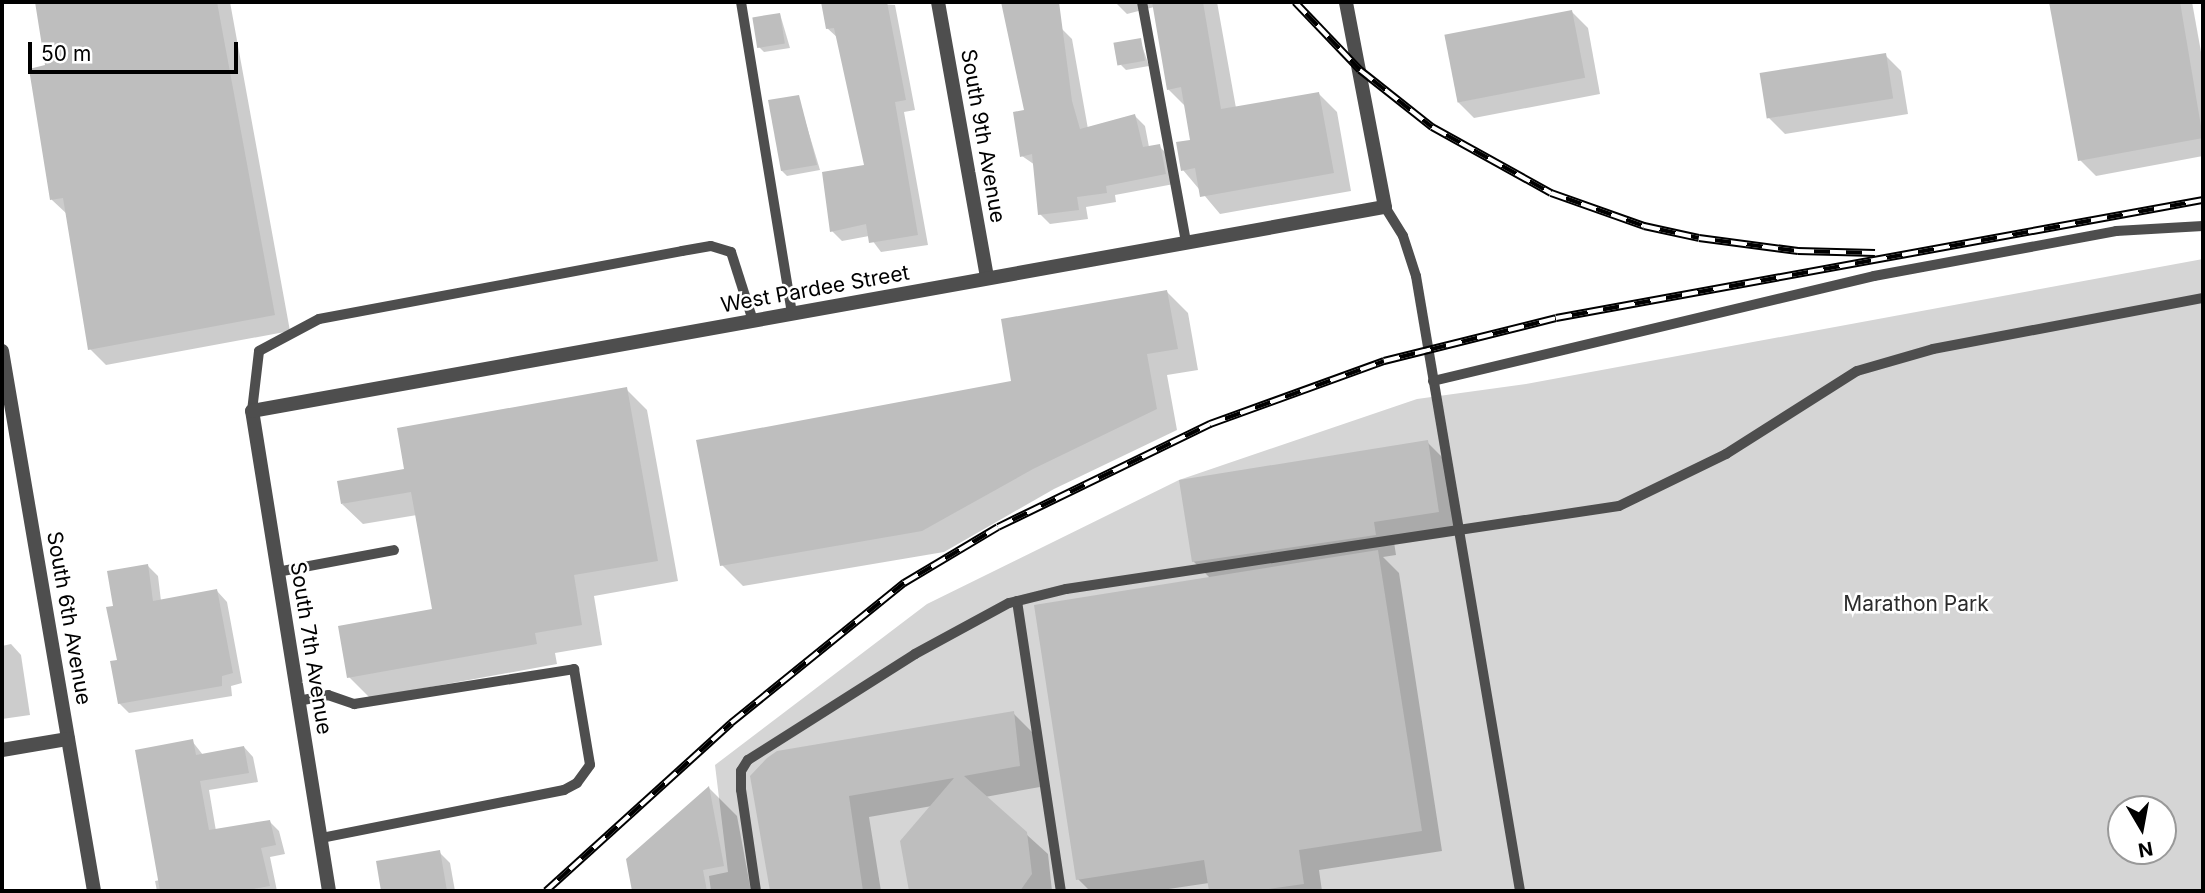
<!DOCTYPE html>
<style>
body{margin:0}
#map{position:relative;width:2205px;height:893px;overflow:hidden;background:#fff;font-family:Inter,sans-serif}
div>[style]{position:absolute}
.green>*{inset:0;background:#d5d5d5}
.shadow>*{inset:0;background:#0003}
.building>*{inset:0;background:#bebebe;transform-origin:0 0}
.lane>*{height:10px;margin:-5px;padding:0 5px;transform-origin:5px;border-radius:5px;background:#4e4e4e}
.street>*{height:14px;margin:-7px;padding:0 7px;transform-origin:7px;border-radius:7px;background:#4e4e4e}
.rail>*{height:8px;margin-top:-4px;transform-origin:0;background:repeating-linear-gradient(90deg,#fff 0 16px,#000 0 32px);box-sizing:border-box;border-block:2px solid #000}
span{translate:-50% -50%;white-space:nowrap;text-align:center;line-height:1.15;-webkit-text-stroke:5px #fff;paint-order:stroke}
.street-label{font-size:21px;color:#000}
.park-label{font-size:21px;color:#2c2c2c}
.frame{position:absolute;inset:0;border:4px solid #000;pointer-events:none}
.north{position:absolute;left:2107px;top:795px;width:70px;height:70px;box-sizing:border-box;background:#fff;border:2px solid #999;border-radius:50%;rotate:170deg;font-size:19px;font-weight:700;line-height:28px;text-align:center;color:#000}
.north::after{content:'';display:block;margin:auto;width:24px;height:32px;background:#000;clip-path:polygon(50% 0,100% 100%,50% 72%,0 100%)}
.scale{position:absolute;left:28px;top:42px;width:210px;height:32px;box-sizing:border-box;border:4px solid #000;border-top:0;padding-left:9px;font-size:21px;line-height:24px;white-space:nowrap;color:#000;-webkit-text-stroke:5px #fff;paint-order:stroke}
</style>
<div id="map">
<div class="green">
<div style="clip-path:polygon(evenodd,2203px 259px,2203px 891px,711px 891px,709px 876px,728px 872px,715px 765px,927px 604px,1179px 480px,1417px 399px,1526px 384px,2203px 259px,2121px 809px,2163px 809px,2163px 851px,2121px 851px,2121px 809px)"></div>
</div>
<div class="shadow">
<div style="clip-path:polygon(55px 2px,230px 2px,290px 331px,106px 365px,90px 349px,68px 215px,52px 200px,47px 66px,37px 5px)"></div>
<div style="clip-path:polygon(845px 2px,895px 5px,915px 110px,904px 112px,928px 245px,881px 252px,869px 236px,842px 241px,832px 231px,867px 166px,839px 39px,827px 28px,823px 6px)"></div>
<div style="clip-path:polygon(1004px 2px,1056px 2px,1061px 28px,1072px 39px,1088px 129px,1135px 116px,1145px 126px,1149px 147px,1159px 146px,1169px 156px,1174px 184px,1115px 195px,1116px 202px,1086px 207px,1088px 219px,1050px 224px,1040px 214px,1035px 165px,1022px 156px,1026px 111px)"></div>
<div style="clip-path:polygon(1115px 2px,1217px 2px,1236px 108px,1318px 93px,1337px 112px,1351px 191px,1220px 214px,1183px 170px,1192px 141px,1186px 107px,1168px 89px,1154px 7px,1127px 14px)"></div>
<div style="clip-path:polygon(2051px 2px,2192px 2px,2203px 63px,2203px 156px,2096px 176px,2080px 160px)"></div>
<div style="clip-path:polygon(1572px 12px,1588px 28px,1600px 94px,1474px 118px,1458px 102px)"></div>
<div style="clip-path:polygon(780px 14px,790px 48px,764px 52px,759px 47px)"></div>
<div style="clip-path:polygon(1140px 40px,1149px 66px,1126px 70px,1121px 65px)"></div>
<div style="clip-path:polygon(1885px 55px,1901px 71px,1908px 114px,1785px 134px,1769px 118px)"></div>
<div style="clip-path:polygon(798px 97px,820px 170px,787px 176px,782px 171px)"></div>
<div style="clip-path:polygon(1167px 292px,1188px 313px,1198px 370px,1167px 375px,1177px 430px,1054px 489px,944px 552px,743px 586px,722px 565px)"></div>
<div style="clip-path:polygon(626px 389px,647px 410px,678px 581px,594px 596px,602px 645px,555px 653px,557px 664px,370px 698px,349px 677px,434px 611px,417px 515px,363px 524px,342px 504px,406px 470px)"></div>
<div style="clip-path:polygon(1427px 442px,1448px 463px,1459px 532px,1394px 542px,1396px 555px,1383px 557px,1399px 573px,1442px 851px,1319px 870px,1322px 891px,1210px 891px,1209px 883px,1155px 891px,1090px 891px,1078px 879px,1211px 579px,1193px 561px)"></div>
<div style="clip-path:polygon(148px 566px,158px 576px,161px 601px,217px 591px,227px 602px,242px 683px,231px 686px,232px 696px,129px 713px,119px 703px,115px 607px)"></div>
<div style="clip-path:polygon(11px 644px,21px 655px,30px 715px,2px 719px,2px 646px)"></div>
<div style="clip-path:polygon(1013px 713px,1034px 734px,1040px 787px,985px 797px,1048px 854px,1052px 891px,911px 891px,902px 841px,932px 806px,869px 817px,881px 891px,771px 891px,752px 777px)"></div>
<div style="clip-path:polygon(192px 741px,203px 755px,244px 747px,253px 757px,258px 782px,209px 790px,216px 831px,269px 821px,279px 831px,285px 854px,270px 857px,277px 891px,157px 891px,155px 881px,160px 880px)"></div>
<div style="clip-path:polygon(709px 788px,737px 816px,751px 891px,634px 891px,628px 859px)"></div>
<div style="clip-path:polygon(439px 852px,450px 863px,455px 891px,383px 891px,378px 863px)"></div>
</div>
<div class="building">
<div style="clip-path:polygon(35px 2px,217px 2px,275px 315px,88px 350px,63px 198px,50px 200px,29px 69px,45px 65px)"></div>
<div style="clip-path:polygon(821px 2px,887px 2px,906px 100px,895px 102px,918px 235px,869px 243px,866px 224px,830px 232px,822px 172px,864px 165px,834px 28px,826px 29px)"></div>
<div style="clip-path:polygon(1001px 2px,1059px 2px,1072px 101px,1080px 129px,1135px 114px,1143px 147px,1160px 144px,1166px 174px,1106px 186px,1107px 193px,1077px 197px,1079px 210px,1038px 215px,1032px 154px,1020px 157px,1013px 112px,1024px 110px)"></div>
<div style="clip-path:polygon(1152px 2px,1203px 2px,1221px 109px,1319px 92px,1334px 173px,1200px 197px,1195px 168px,1181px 171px,1176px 142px,1190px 140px,1181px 87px,1167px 90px)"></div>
<div style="clip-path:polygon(2049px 2px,2180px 2px,2203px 138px,2078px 161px)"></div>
<div style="left:1572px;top:10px;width:69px;height:130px;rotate:79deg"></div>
<div style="left:780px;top:13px;width:31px;height:28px;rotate:81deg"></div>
<div style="left:1141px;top:38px;width:23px;height:28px;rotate:80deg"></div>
<div style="left:1886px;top:53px;width:46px;height:128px;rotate:81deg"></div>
<div style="clip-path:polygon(799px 95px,817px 165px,781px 171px,768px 100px)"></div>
<div style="clip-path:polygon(1167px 290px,1178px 349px,1147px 354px,1157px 409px,1033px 469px,922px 531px,720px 566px,696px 440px,1011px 381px,1001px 319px)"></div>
<div style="clip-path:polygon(627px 387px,658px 561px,574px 575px,582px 625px,535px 633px,537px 644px,347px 678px,338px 626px,432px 609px,411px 492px,341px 504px,337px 481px,404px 469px,397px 428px)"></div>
<div style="clip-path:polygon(1428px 440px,1439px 512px,1374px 522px,1376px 535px,1192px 562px,1179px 480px)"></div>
<div style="clip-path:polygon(1378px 550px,1422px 831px,1299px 850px,1304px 884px,1255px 891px,1209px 891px,1204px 860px,1076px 880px,1034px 605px)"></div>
<div style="clip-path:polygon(148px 564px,153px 601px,217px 589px,233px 673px,222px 676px,222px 686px,118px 704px,110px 661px,117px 660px,106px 607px,113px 606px,107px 571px)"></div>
<div style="clip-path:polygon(1014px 711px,1020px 766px,964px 776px,1027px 832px,1032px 874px,1020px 891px,909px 891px,900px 841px,954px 778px,849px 796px,863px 891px,770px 891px,750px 776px,767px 758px,777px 751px)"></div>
<div style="clip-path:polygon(193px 739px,196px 755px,244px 746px,249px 773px,200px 781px,209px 830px,270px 820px,276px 845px,261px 848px,270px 886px,241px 891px,160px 891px,135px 750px)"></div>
<div style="clip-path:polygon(709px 786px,724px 866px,703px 870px,707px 891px,632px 891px,626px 859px)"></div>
<div style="clip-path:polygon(440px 850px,447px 891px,381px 891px,376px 861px)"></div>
</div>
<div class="lane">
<div style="left:741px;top:2px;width:317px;rotate:80.7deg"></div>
<div style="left:1142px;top:2px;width:244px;rotate:79.6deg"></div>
<div style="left:1385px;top:207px;width:34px;rotate:58deg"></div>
<div style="left:1403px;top:236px;width:42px;rotate:72deg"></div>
<div style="left:1416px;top:276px;width:624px;rotate:80.4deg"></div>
<div style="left:1433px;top:381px;width:453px;rotate:-13.4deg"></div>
<div style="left:1874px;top:276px;width:246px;rotate:-10.5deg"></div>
<div style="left:2116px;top:231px;width:87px;rotate:-3.3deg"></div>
<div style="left:252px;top:411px;width:60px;rotate:-83.3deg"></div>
<div style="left:259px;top:351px;width:68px;rotate:-28.1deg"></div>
<div style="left:319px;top:319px;width:369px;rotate:-10.6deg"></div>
<div style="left:682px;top:251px;width:29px;rotate:-10deg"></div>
<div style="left:711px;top:246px;width:21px;rotate:17deg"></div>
<div style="left:731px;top:252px;width:72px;rotate:72.3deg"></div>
<div style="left:277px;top:572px;width:119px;rotate:-10.6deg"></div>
<div style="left:1017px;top:601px;width:293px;rotate:81.4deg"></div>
<div style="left:298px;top:701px;width:31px;rotate:-11deg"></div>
<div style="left:328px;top:695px;width:28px;rotate:19deg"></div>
<div style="left:354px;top:704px;width:223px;rotate:-9deg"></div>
<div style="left:574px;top:669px;width:97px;rotate:80.5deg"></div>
<div style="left:590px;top:765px;width:22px;rotate:126deg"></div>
<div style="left:577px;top:783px;width:15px;rotate:152deg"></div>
<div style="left:564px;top:790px;width:248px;rotate:168.8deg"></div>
<div style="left:756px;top:891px;width:102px;rotate:-98.4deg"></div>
<div style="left:741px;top:790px;width:19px;rotate:-90deg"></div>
<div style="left:741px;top:771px;width:13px;rotate:-58deg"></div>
<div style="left:748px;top:760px;width:198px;rotate:-32.4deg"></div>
<div style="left:915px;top:654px;width:107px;rotate:-28.5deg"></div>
<div style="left:1009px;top:603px;width:59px;rotate:-13.8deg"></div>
<div style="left:1066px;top:589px;width:559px;rotate:-8.54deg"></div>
<div style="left:1619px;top:506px;width:119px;rotate:-25.9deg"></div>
<div style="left:1726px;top:454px;width:155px;rotate:-32.4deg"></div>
<div style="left:1857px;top:371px;width:79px;rotate:-16.1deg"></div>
<div style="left:1933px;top:349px;width:275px;rotate:-10.7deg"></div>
</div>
<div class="street">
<div style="left:938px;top:2px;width:280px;rotate:79.9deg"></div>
<div style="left:2px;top:351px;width:548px;rotate:80.33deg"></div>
<div style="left:2px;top:750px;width:67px;rotate:-9.5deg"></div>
<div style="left:329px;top:891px;width:486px;rotate:-99.1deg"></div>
<div style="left:252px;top:411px;width:1151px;rotate:-10.21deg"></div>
<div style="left:1385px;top:207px;width:209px;rotate:-100.8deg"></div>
</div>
<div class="rail">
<div style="left:1295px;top:2px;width:94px;rotate:46.3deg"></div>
<div style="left:1360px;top:70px;width:92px;rotate:38.4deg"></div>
<div style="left:1432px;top:127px;width:136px;rotate:29deg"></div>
<div style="left:1551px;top:193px;width:99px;rotate:19.5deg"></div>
<div style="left:1644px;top:226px;width:56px;rotate:12.3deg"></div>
<div style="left:1699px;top:238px;width:100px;rotate:7.5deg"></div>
<div style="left:1798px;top:251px;width:77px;rotate:1.5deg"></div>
<div style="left:546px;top:891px;width:250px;rotate:-42.2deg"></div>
<div style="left:731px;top:723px;width:223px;rotate:-39deg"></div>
<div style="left:904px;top:583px;width:109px;rotate:-30.8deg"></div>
<div style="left:998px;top:527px;width:236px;rotate:-25.9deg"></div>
<div style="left:1210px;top:424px;width:185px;rotate:-19.9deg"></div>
<div style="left:1384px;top:361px;width:177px;rotate:-14deg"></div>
<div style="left:1556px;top:318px;width:658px;rotate:-10.34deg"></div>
</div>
<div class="street-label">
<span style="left:983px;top:136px;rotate:80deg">South 9th Avenue</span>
<span style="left:815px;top:289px;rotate:-10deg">West Pardee Street</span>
<span style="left:69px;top:618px;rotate:80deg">South 6th Avenue</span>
<span style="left:311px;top:648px;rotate:81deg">South 7th Avenue</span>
</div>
<div class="park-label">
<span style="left:1916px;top:604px">Marathon Park</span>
</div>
<div class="frame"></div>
<div class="north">N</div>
<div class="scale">50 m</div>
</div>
